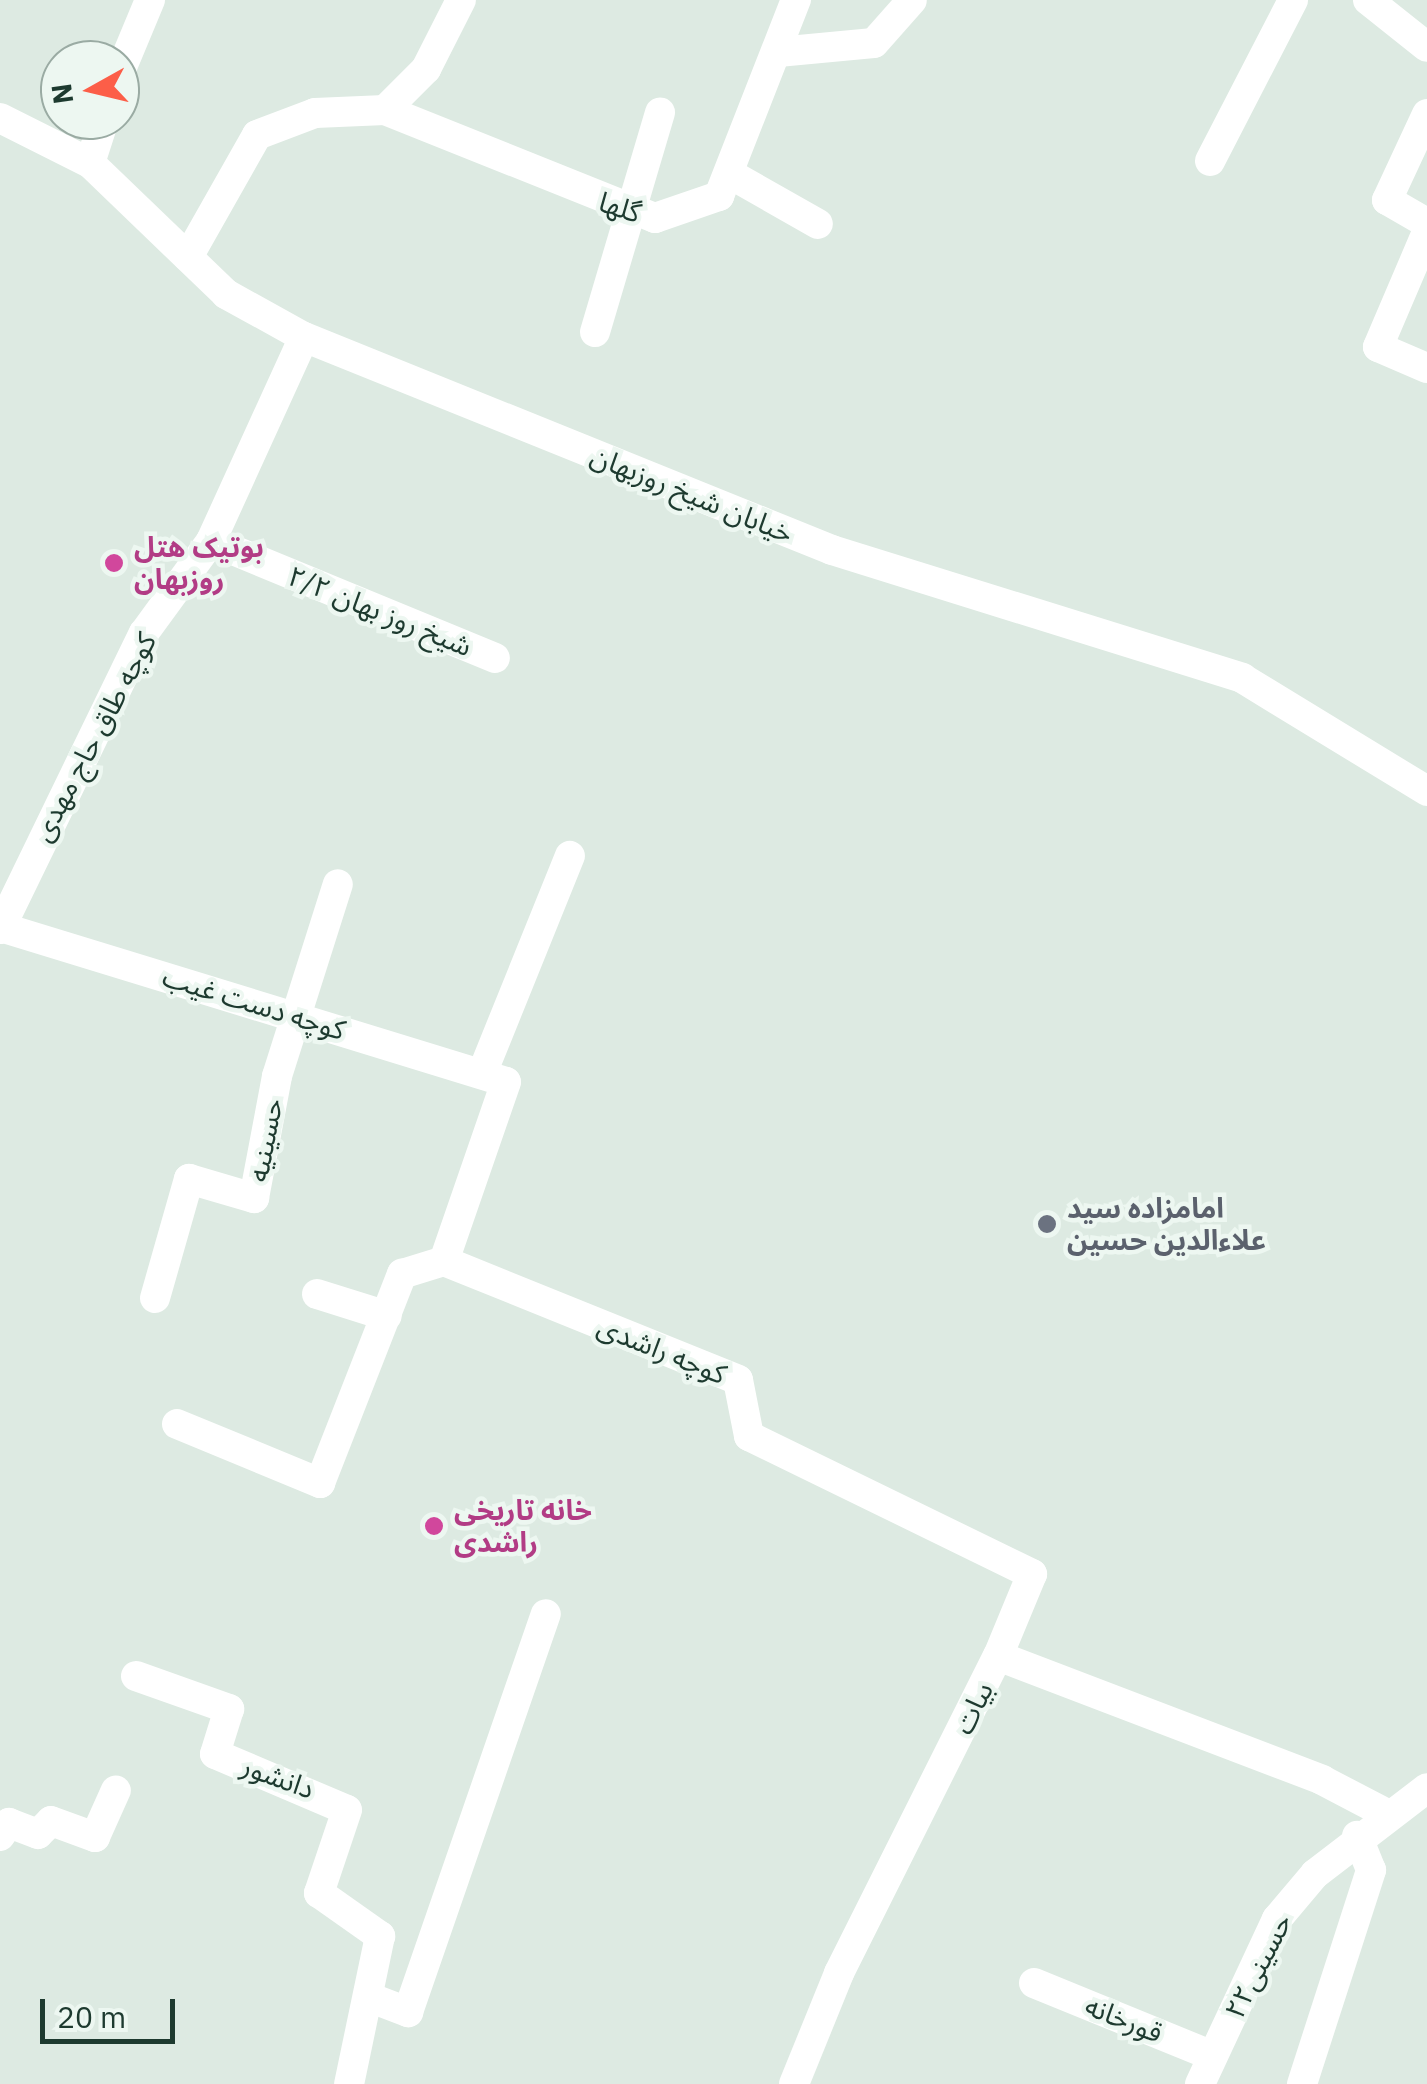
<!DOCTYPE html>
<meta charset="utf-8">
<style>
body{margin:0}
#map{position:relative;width:1427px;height:2084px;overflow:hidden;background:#ddeae2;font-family:"IBM Plex Sans","Noto Sans Arabic",sans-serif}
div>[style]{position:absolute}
.minor>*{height:30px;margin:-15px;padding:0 15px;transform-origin:15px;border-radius:15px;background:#fff}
.dots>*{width:28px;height:28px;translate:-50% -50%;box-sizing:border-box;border:5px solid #edf7f1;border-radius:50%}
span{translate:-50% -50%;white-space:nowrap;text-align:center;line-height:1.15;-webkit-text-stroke:9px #edf7f1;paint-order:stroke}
.street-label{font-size:28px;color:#1d3a2f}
.hotel-label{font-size:28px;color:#b23c85;font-weight:700}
.left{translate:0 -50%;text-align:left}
.worship-label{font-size:28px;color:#5b616d;font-weight:700}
.north{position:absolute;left:40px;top:40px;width:100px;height:100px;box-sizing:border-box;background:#edf7f1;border:2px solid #9aaba3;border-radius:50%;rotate:262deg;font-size:28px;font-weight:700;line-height:40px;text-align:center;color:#1d3a2f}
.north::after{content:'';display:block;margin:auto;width:35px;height:45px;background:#fc5e48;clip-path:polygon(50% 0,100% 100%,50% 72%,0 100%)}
.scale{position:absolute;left:40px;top:1999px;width:135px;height:45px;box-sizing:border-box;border:5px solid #1d3a2f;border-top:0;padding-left:12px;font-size:30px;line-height:35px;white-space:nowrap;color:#1d3a2f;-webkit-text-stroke:8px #edf7f1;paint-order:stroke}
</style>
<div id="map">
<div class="minor">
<div style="left:1368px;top:0;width:75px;rotate:38.5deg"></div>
<div style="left:778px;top:52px;width:96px;rotate:-5.4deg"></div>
<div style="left:874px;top:43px;width:57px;rotate:-48.5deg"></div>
<div style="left:120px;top:72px;width:78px;rotate:-67.4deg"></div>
<div style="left:385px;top:110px;width:291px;rotate:21.8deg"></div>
<div style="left:655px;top:218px;width:68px;rotate:-19deg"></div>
<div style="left:719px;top:196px;width:211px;rotate:-68.6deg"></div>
<div style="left:1427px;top:114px;width:95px;rotate:114.9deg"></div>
<div style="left:1387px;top:200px;width:46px;rotate:29.9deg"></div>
<div style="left:0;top:118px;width:101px;rotate:26.6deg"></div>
<div style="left:90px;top:163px;width:189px;rotate:43.9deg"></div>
<div style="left:226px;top:294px;width:89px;rotate:28.9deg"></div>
<div style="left:304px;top:337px;width:569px;rotate:21.97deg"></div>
<div style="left:832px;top:550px;width:430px;rotate:17.3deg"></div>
<div style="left:1242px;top:678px;width:217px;rotate:31.4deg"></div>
<div style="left:1210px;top:161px;width:181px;rotate:-62.7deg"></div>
<div style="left:90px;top:163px;width:45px;rotate:-72deg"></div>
<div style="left:730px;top:174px;width:101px;rotate:29.6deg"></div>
<div style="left:1427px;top:232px;width:125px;rotate:113.1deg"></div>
<div style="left:1378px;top:347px;width:53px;rotate:23.2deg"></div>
<div style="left:188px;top:257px;width:140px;rotate:-60.5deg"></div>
<div style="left:257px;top:135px;width:62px;rotate:-20.8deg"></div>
<div style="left:315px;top:113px;width:70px;rotate:-2.5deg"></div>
<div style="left:385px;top:110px;width:58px;rotate:-45deg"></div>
<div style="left:426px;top:69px;width:77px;rotate:-63.1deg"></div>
<div style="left:595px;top:332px;width:229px;rotate:-73.5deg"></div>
<div style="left:211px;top:541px;width:307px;rotate:22.4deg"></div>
<div style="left:1px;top:927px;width:528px;rotate:17.06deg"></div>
<div style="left:506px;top:1082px;width:189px;rotate:109.1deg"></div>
<div style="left:444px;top:1261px;width:317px;rotate:22deg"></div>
<div style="left:738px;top:1380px;width:57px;rotate:78.9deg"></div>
<div style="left:749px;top:1436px;width:315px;rotate:26deg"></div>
<div style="left:1032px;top:1574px;width:89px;rotate:112.5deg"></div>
<div style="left:0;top:929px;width:329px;rotate:-64.1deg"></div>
<div style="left:144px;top:633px;width:114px;rotate:-53.9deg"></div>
<div style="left:211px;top:541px;width:224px;rotate:-65.5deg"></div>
<div style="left:483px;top:1071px;width:232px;rotate:-68deg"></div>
<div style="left:317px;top:1294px;width:73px;rotate:17.4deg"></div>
<div style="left:155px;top:1298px;width:124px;rotate:-74.1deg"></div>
<div style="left:189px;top:1179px;width:68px;rotate:16.3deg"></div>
<div style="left:254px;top:1198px;width:124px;rotate:-79.3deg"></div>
<div style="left:277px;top:1076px;width:201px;rotate:-72.4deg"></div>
<div style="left:177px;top:1424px;width:155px;rotate:22.4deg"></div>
<div style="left:320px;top:1483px;width:225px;rotate:-68.6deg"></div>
<div style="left:402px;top:1274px;width:44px;rotate:-17.2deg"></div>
<div style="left:136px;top:1676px;width:99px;rotate:19.5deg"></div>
<div style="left:229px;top:1709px;width:47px;rotate:107.3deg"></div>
<div style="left:215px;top:1754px;width:143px;rotate:23deg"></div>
<div style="left:347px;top:1810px;width:88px;rotate:108.6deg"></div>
<div style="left:319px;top:1893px;width:75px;rotate:35.2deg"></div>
<div style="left:380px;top:1936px;width:151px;rotate:101.8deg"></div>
<div style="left:0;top:1836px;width:16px;rotate:-55deg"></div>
<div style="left:9px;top:1823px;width:31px;rotate:21deg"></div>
<div style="left:38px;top:1834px;width:18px;rotate:-45deg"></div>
<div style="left:51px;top:1821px;width:47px;rotate:20deg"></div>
<div style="left:95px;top:1837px;width:51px;rotate:-65.9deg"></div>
<div style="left:1034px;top:1983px;width:193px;rotate:22.2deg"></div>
<div style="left:371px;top:1998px;width:40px;rotate:21deg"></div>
<div style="left:408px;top:2012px;width:421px;rotate:-70.9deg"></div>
<div style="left:794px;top:2084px;width:120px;rotate:-67.9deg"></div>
<div style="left:839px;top:1973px;width:355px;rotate:-63.4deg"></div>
<div style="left:998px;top:1656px;width:347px;rotate:20.9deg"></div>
<div style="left:1322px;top:1780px;width:71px;rotate:27.6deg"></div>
<div style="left:1200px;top:2084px;width:182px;rotate:-65deg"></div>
<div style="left:1277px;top:1919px;width:59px;rotate:-49.8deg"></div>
<div style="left:1315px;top:1874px;width:141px;rotate:-37.5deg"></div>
<div style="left:1302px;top:2084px;width:225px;rotate:-72.1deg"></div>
<div style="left:1371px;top:1870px;width:37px;rotate:-112deg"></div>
</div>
<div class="dots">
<div style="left:114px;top:563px;background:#d1479c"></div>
<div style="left:1047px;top:1224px;background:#6b7280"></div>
<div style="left:434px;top:1526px;background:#d1479c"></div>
</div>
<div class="street-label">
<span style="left:620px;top:207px;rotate:18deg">گلها</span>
<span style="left:692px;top:494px;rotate:22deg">خیابان شیخ روزبهان</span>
<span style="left:380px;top:611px;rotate:22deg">شیخ روز بهان ۲/۲</span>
<span style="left:94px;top:737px;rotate:-62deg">کوچه طاق حاج مهدی</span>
<span style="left:254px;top:1003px;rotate:17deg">کوچه دست غیب</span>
<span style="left:265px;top:1140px;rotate:-79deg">حسینیه</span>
<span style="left:662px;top:1350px;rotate:22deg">کوچه راشدی</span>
<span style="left:973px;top:1708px;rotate:-64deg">بیات</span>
<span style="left:278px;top:1777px;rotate:20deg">دانشور</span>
<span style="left:1258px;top:1966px;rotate:-63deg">حسینی۲۲</span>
<span style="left:1124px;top:2019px;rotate:22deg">قورخانه</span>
</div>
<div class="hotel-label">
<span class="left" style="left:134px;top:563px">بوتیک هتل<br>روزبهان</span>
<span class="left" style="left:454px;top:1526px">خانه تاریخی<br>راشدی</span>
</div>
<div class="worship-label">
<span class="left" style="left:1067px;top:1224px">امامزاده سید<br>علاءالدین حسین</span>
</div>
<div class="north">N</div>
<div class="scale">20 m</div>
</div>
